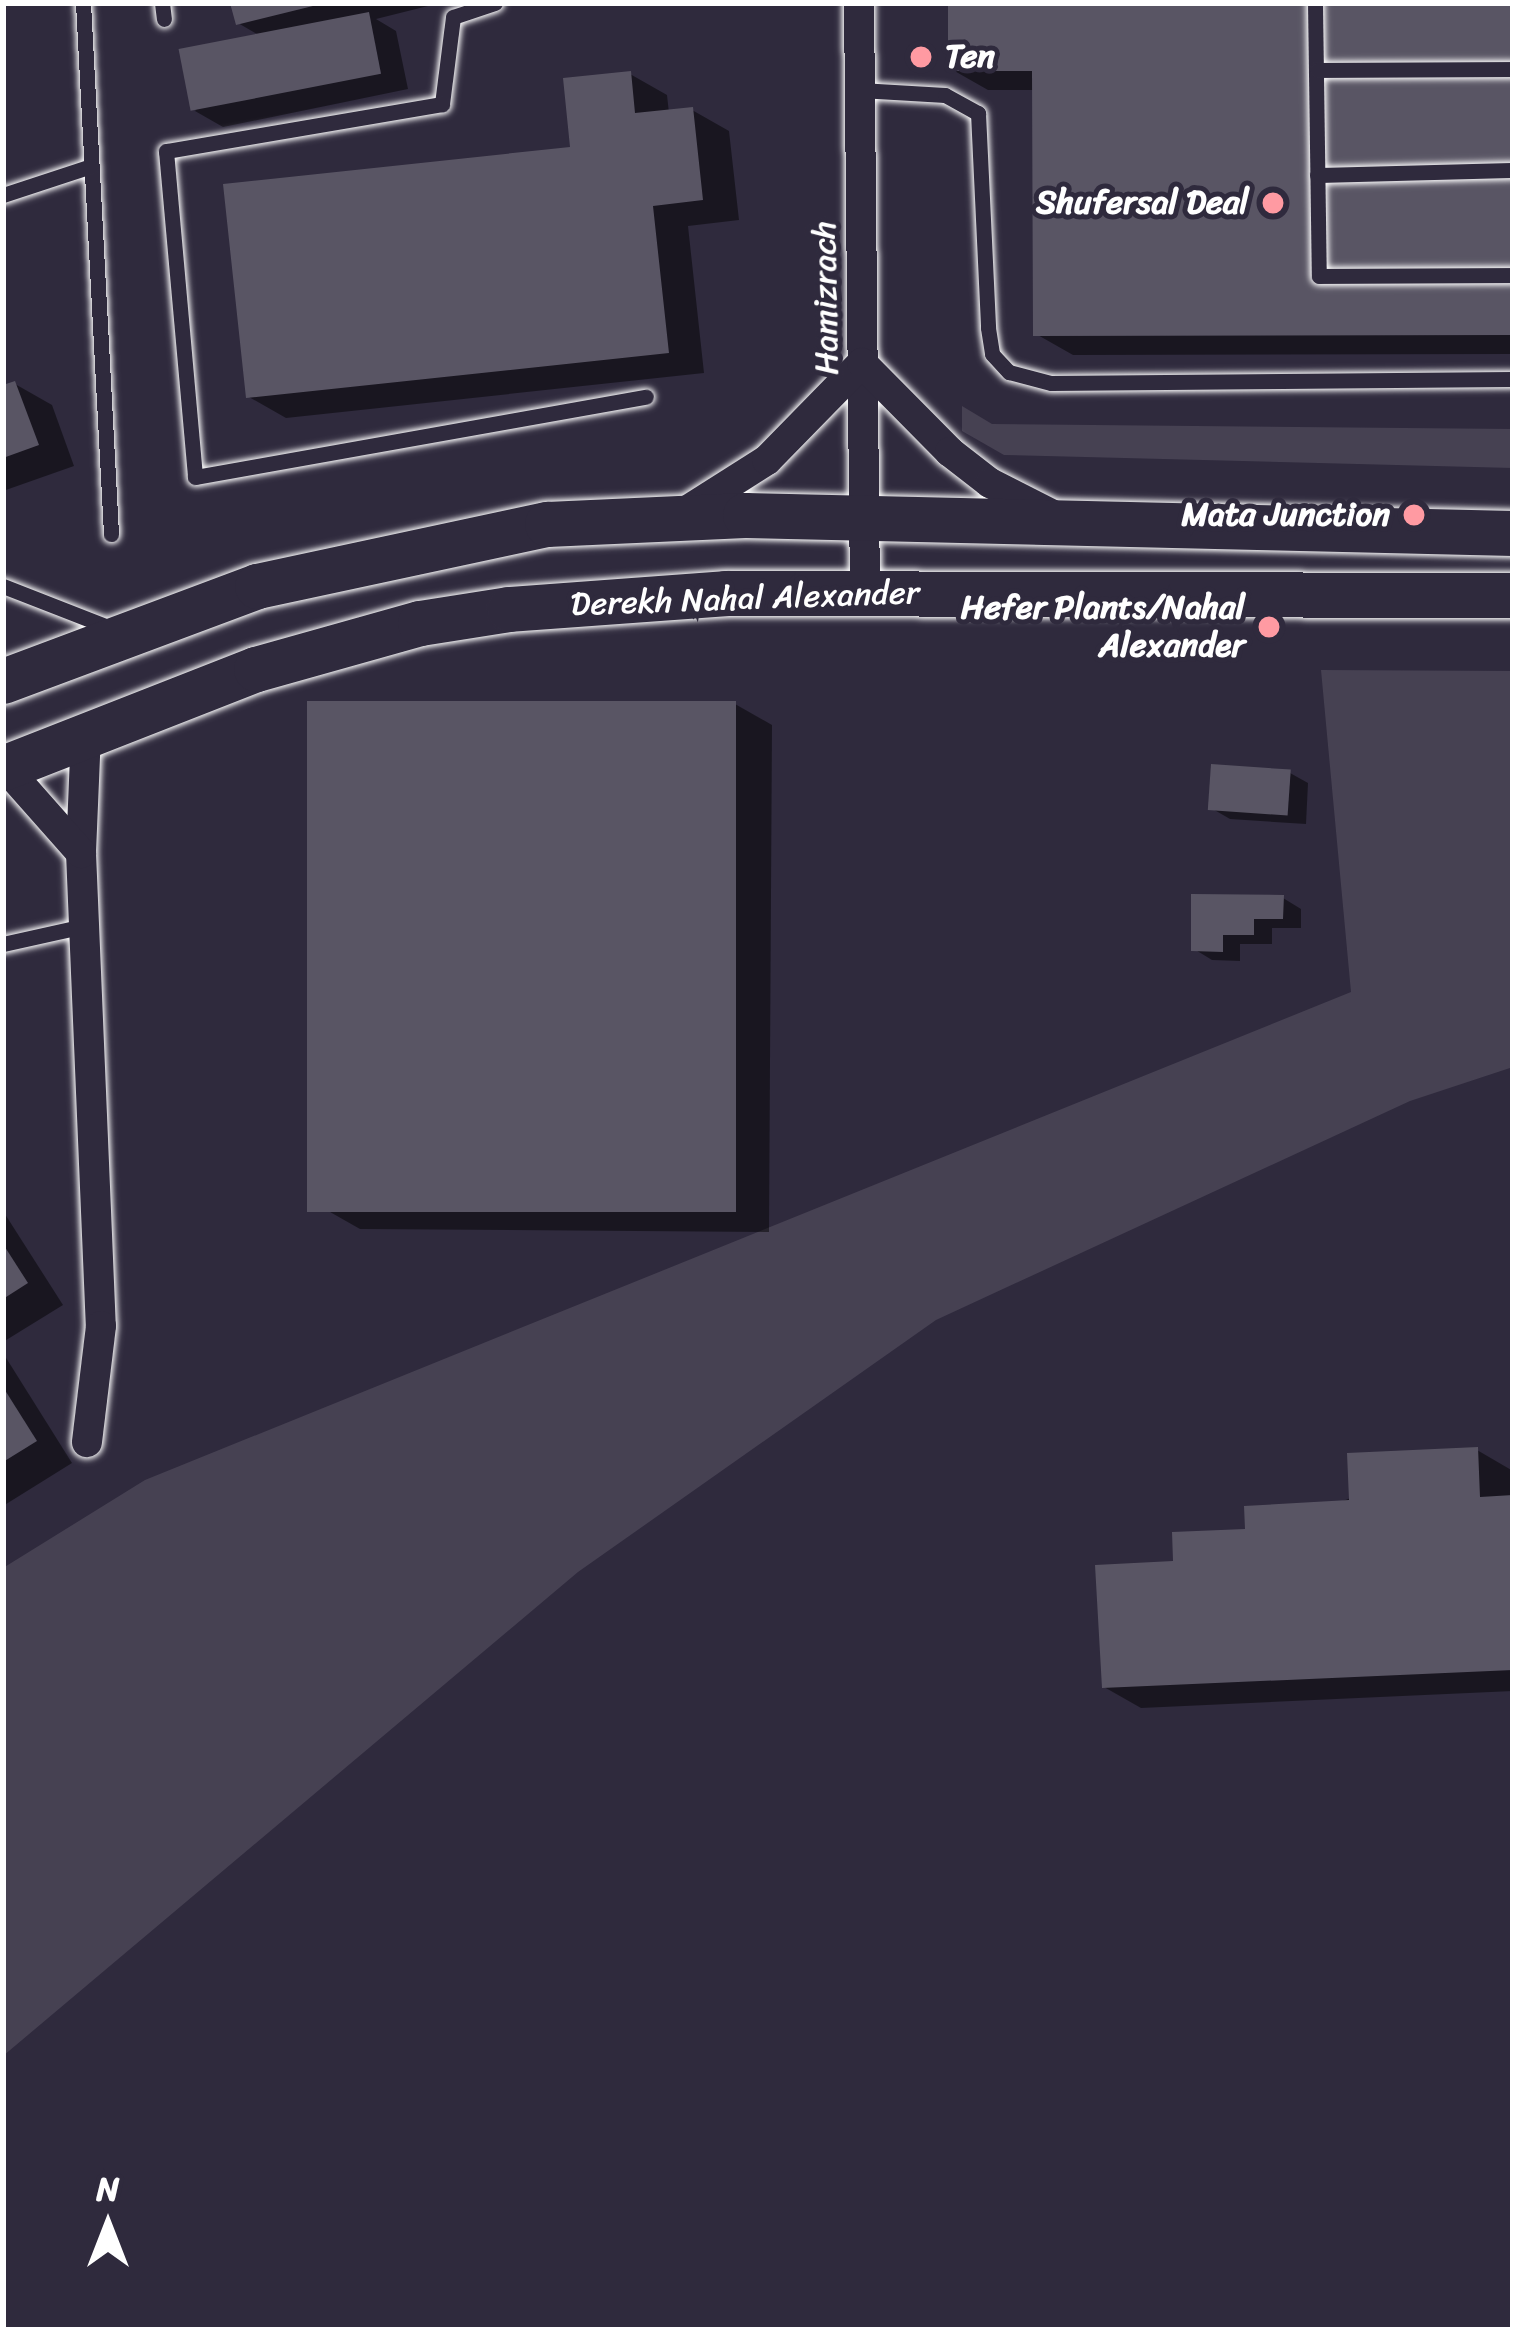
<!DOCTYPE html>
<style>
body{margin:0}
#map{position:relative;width:1516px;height:2333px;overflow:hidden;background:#2f2a3d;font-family:Sriracha,sans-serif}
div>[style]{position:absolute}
.green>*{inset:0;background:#464152}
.shadow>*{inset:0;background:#0007}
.building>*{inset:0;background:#595564;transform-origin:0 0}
.roads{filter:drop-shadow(0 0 3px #fff) drop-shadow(0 0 3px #fff)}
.lane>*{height:15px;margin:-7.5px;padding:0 7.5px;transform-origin:7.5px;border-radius:7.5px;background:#2f2a3d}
.street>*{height:30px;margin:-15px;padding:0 15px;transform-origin:15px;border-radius:15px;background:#2f2a3d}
.secondary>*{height:45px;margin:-22.5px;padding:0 22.5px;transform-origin:22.5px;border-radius:22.5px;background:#2f2a3d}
.dots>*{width:33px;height:33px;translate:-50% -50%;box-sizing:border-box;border:6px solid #2f2a3d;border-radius:50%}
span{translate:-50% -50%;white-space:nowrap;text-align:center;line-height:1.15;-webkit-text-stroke:10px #2f2a3d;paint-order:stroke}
.poi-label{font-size:33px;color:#fff;font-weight:700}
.left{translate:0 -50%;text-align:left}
.right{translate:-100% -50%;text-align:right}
.street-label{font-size:33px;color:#fff}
.frame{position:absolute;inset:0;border:6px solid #fff;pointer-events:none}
.north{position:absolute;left:48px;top:2165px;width:120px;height:120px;-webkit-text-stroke:9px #2f2a3d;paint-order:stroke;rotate:0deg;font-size:33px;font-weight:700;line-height:48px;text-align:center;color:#fff}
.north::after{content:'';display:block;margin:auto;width:42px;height:54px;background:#fff;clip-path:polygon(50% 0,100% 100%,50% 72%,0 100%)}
</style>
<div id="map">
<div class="green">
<div style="clip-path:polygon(962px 406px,992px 424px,1513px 429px,1513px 468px,1004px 455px,962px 431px)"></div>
<div style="clip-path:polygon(1321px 670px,1513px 671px,1513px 1067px,1410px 1101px,936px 1320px,578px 1572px,3px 2056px,3px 1568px,145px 1480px,1351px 992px)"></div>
</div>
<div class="shadow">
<div style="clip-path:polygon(233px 3px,440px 3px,376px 19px,396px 31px,408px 89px,223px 127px,195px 111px,262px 37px,238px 23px)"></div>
<div style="clip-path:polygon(951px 3px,1513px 3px,1513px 354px,1073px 355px,1036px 334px,1035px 90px,988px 90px,951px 69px)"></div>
<div style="clip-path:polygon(630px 74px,667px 95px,669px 113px,692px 110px,729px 131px,739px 220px,688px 226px,704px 373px,286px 418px,249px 397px,573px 149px)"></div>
<div style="clip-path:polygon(15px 384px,52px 405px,74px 466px,3px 491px,3px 389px)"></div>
<div style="clip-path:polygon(735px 704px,772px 725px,769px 1232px,360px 1229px,323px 1208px)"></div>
<div style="clip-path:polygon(1290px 773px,1308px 783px,1306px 824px,1230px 819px,1211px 808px)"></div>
<div style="clip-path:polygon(1283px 898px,1301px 909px,1301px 928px,1272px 928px,1272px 944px,1240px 944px,1240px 961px,1212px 960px,1194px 949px)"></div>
<div style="clip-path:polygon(3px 1211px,63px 1305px,3px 1342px)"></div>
<div style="clip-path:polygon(3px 1353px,72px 1463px,3px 1506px)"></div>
<div style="clip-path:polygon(1477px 1450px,1513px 1471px,1513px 1691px,1141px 1708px,1104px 1687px,1177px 1564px)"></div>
</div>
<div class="building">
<div style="clip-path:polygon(230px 3px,317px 3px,317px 5px,236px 25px)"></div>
<div style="clip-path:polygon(948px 3px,1513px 3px,1513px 335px,1033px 336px,1032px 71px,948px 71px)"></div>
<div style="left:369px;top:12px;width:63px;height:194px;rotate:79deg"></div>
<div style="clip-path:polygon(631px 71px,635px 113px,693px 107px,703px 200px,653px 206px,669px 353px,246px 398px,223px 184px,570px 147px,563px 78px)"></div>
<div style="clip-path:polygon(15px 381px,39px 445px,3px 458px,3px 385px)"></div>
<div style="left:736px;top:701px;width:511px;height:429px;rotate:90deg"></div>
<div style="left:1211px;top:764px;width:80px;height:46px;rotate:4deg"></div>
<div style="clip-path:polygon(1191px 894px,1284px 895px,1283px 919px,1254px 919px,1254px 935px,1223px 935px,1223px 952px,1191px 951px)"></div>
<div style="clip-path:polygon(3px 1244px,28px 1283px,3px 1299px)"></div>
<div style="clip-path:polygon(3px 1387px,37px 1441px,3px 1462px)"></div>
<div style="clip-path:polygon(1478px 1447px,1480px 1497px,1513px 1495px,1513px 1670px,1102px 1688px,1095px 1565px,1173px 1561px,1172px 1532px,1245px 1529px,1244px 1506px,1349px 1500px,1347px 1453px)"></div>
</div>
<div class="roads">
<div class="lane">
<div style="left:83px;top:3px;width:532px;rotate:86.98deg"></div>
<div style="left:162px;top:3px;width:16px;rotate:83deg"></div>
<div style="left:495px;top:3px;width:44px;rotate:161.6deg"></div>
<div style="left:453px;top:17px;width:88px;rotate:97.2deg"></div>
<div style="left:442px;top:104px;width:280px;rotate:170.3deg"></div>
<div style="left:166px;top:151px;width:327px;rotate:84.9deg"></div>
<div style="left:195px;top:477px;width:458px;rotate:-10.1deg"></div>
<div style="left:1315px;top:3px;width:273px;rotate:89.2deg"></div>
<div style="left:1319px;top:276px;width:194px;rotate:-0.3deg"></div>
<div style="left:1317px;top:70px;width:196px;rotate:-0.3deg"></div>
<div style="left:860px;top:90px;width:85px;rotate:3.4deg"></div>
<div style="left:945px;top:95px;width:38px;rotate:29deg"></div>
<div style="left:978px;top:113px;width:215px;rotate:87.3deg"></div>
<div style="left:988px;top:328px;width:26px;rotate:81deg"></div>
<div style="left:992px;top:354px;width:25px;rotate:47deg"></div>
<div style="left:1009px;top:372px;width:43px;rotate:14.7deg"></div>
<div style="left:1051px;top:383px;width:462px;rotate:-0.5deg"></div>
<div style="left:1317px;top:175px;width:196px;rotate:-1.5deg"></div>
<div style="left:3px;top:195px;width:93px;rotate:-18.2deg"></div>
<div style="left:3px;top:586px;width:116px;rotate:21.3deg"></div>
<div style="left:3px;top:944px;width:83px;rotate:-12.5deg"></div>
</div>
<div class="street">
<div style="left:859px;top:3px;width:590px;rotate:89.42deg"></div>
<div style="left:685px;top:512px;width:97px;rotate:-32.4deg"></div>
<div style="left:767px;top:460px;width:136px;rotate:-45.6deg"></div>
<div style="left:862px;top:363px;width:125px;rotate:45.3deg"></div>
<div style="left:950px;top:452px;width:51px;rotate:37.8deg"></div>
<div style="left:990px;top:483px;width:77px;rotate:26.9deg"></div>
<div style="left:86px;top:733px;width:120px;rotate:92.4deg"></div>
<div style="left:81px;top:853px;width:473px;rotate:87.6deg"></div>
<div style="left:101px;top:1326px;width:117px;rotate:96.9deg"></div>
<div style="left:5px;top:767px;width:115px;rotate:48.5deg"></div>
</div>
<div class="secondary">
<div style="left:3px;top:681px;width:271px;rotate:-20.5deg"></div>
<div style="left:257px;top:586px;width:297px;rotate:-12.1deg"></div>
<div style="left:547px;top:524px;width:198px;rotate:-2.6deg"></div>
<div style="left:745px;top:515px;width:768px;rotate:1.34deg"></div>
<div style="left:3px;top:768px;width:272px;rotate:-21.4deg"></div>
<div style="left:256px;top:669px;width:170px;rotate:-15.7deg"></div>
<div style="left:420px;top:623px;width:90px;rotate:-8.9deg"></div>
<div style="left:509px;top:609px;width:217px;rotate:-4.2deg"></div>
<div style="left:725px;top:593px;width:788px;rotate:0.15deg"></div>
</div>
</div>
<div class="dots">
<div style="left:921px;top:57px;background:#ff9aa2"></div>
<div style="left:1273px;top:203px;background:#ff9aa2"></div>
<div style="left:1414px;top:515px;background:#ff9aa2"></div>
<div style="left:1269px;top:627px;background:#ff9aa2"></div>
</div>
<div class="poi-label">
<span class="left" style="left:945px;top:57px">Ten</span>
<span class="right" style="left:1249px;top:203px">Shufersal Deal</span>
<span class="right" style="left:1390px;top:515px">Mata Junction</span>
<span class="right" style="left:1245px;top:627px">Hefer Plants/Nahal<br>Alexander</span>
</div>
<div class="street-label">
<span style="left:826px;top:298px;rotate:-91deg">Hamizrach</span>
<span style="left:745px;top:599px;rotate:-2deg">Derekh Nahal Alexander</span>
</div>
<div class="frame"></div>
<div class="north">N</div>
</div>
